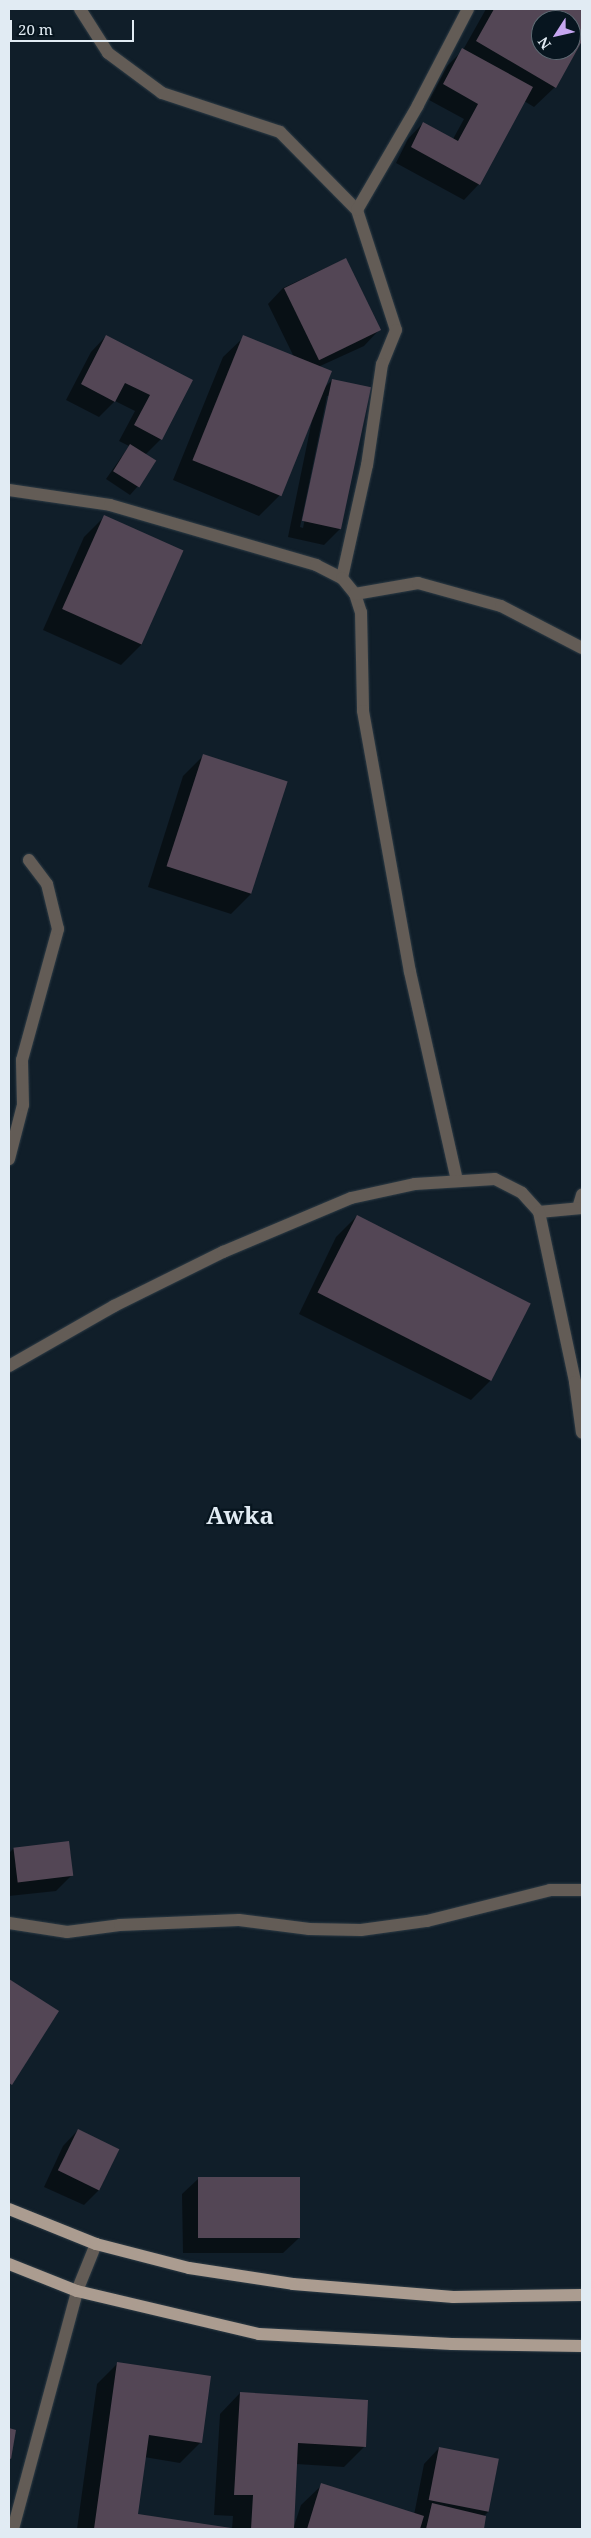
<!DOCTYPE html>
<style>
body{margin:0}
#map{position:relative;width:591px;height:2538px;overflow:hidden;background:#101e29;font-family:"Noto Serif",serif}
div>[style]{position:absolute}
.shadow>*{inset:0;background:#0007}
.building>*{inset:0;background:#534655;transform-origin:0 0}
.roads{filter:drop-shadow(0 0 1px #2d3b45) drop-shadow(0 0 1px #2d3b45)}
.minor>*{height:12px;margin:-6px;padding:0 6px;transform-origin:6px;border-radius:6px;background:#635c56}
.tertiary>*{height:12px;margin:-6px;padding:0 6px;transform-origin:6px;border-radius:6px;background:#635c56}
.primary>*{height:12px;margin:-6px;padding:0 6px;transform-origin:6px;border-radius:6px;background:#ab9c90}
span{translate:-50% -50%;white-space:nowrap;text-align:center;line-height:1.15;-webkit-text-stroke:4.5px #07151f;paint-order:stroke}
.town-label{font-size:24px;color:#e1ebf3;font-weight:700}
.frame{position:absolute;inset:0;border:10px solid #e1ebf3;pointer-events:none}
.north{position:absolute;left:531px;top:10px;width:50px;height:50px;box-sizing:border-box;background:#07151f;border:1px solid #5e6b74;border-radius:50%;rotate:235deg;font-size:14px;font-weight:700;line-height:20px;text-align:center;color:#e1ebf3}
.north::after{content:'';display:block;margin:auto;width:18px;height:22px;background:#c6a6f0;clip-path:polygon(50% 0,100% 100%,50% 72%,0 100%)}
.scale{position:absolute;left:10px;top:20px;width:124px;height:22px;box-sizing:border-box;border:2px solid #e1ebf3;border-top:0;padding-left:6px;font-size:15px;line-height:18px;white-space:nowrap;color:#e1ebf3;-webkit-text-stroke:4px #07151f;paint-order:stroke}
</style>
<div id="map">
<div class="shadow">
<div style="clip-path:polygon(evenodd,486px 9px,582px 9px,582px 39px,555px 87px,534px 107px,524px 101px,479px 184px,464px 200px,396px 163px,408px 139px,423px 123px,453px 139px,464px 119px,429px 100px,447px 66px,463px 50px,486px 9px,541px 20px,571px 20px,571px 50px,541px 50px,541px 20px)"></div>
<div style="clip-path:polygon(evenodd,345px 259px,379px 330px,364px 346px,318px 367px,323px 389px,332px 380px,340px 529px,324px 545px,288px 537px,312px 420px,280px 495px,259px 516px,173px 480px,223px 357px,244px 337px,294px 357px,268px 304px,283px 288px,345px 259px,327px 396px,329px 396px,303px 528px,300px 527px,327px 396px)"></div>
<div style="clip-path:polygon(106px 336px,191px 380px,161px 439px,145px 455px,154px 460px,138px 486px,130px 495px,106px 479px,129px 446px,119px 441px,135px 411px,115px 401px,99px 417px,66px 400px,91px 352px)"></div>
<div style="clip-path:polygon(105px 516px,142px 644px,121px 665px,43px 630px,84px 537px)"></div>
<div style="clip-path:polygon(204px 755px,251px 894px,231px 914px,148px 887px,183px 776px)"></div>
<div style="clip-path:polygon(357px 1216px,529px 1303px,492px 1379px,471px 1400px,299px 1314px,336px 1237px)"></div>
<div style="clip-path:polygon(14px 1848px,71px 1876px,56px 1891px,9px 1896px,9px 1853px)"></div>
<div style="clip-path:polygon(9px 1980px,57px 2011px,9px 2086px)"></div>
<div style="clip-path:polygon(78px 2130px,118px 2149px,100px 2189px,84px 2205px,44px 2187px,63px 2146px)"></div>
<div style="clip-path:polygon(198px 2179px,299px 2238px,283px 2253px,183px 2253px,182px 2194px)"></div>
<div style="clip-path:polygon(118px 2363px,201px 2442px,180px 2463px,144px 2457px,137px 2515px,232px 2529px,233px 2516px,214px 2515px,220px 2414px,240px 2393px,365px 2446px,344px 2467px,296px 2464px,292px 2529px,77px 2529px,97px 2384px)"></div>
<div style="clip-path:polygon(439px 2448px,488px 2512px,483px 2517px,482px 2529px,293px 2529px,301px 2505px,322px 2485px,414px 2515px,424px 2464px)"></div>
</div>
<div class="building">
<div style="clip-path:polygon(evenodd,494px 9px,582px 9px,582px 41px,556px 88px,476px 41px,494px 9px,541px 20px,571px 20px,571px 50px,541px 50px,541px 20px)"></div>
<div style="clip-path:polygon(462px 48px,533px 87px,480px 185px,411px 147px,423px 122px,458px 141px,478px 104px,443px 84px)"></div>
<div style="left:346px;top:258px;width:80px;height:69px;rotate:64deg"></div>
<div style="clip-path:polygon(106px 335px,193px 380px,162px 440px,134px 425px,150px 395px,125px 383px,115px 402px,81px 384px)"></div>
<div style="left:243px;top:335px;width:96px;height:135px;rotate:22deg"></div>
<div style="left:332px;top:379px;width:40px;height:145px;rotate:12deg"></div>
<div style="left:130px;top:444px;width:31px;height:32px;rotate:32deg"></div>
<div style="left:104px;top:515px;width:87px;height:103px;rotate:24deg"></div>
<div style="left:203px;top:754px;width:89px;height:118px;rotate:18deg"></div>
<div style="left:357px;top:1215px;width:195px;height:87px;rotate:27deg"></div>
<div style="left:69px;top:1841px;width:35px;height:56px;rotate:83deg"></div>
<div style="clip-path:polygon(9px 1979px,59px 2011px,12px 2085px,9px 2083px)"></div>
<div style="left:78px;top:2129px;width:46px;height:46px;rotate:26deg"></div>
<div style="left:300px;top:2177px;width:61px;height:102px;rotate:90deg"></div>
<div style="clip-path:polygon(117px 2362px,211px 2376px,202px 2443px,149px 2435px,138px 2514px,238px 2529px,94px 2529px)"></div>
<div style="clip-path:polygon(240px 2392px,368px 2400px,366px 2447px,298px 2443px,294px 2529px,251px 2529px,253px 2495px,234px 2495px)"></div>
<div style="clip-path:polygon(9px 2428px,16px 2430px,11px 2459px,9px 2458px)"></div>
<div style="left:439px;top:2447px;width:61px;height:54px;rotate:11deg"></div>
<div style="clip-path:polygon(321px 2483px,424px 2516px,420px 2529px,307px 2529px)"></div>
<div style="clip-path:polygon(432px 2503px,486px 2516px,484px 2529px,426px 2529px)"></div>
</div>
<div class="roads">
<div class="minor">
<div style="left:80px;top:9px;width:52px;rotate:57.5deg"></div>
<div style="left:108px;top:53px;width:67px;rotate:36.5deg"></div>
<div style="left:162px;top:93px;width:124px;rotate:18.3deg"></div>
<div style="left:280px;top:132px;width:110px;rotate:45.4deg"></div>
<div style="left:357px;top:210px;width:126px;rotate:72deg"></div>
<div style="left:396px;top:330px;width:37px;rotate:112deg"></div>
<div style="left:382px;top:364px;width:102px;rotate:98.4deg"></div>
<div style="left:367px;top:465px;width:116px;rotate:102.5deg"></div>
<div style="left:357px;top:210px;width:121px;rotate:-59.8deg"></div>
<div style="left:418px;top:105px;width:108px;rotate:-62.5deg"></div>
<div style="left:9px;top:490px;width:102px;rotate:8.4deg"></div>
<div style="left:110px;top:505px;width:215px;rotate:16.2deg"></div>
<div style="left:316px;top:565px;width:29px;rotate:27deg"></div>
<div style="left:342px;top:578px;width:21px;rotate:51deg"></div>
<div style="left:355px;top:594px;width:19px;rotate:72deg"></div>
<div style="left:361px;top:612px;width:99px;rotate:88.8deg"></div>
<div style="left:363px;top:711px;width:265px;rotate:79.8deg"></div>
<div style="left:410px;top:972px;width:214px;rotate:77.3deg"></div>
<div style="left:355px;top:594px;width:64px;rotate:-9.9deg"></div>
<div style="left:418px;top:583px;width:86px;rotate:15.5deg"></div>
<div style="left:501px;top:606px;width:91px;rotate:27.4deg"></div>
<div style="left:9px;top:1159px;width:56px;rotate:-75.5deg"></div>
<div style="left:23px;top:1105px;width:45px;rotate:-91.3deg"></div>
<div style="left:22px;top:1060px;width:136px;rotate:-74.6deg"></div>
<div style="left:58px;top:929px;width:46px;rotate:-103.7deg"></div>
<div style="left:47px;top:884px;width:30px;rotate:-127deg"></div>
<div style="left:578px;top:1208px;width:14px;rotate:-73deg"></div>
<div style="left:539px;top:1212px;width:43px;rotate:-5.3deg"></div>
<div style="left:9px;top:1366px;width:121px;rotate:-29.7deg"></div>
<div style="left:114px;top:1306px;width:122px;rotate:-26.4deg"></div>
<div style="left:223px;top:1252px;width:139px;rotate:-22.9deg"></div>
<div style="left:351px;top:1198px;width:66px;rotate:-12.3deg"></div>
<div style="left:415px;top:1184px;width:80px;rotate:-3.6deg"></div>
<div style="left:495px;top:1179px;width:30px;rotate:27deg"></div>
<div style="left:522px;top:1193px;width:25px;rotate:48deg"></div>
<div style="left:539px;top:1212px;width:174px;rotate:78deg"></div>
<div style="left:575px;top:1382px;width:51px;rotate:82.2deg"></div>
<div style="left:9px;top:1923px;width:59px;rotate:8.8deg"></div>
<div style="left:67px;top:1932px;width:53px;rotate:-7.5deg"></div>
<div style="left:120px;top:1925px;width:119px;rotate:-2.4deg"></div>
<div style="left:239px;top:1920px;width:71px;rotate:7.3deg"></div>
<div style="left:309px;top:1929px;width:52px;rotate:1.1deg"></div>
<div style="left:361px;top:1930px;width:67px;rotate:-7.8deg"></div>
<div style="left:427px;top:1921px;width:127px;rotate:-14.1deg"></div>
<div style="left:550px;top:1890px;width:32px"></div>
</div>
<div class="tertiary">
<div style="left:13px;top:2529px;width:246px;rotate:-74.9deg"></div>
<div style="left:77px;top:2291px;width:51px;rotate:-68deg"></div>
</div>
<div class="primary">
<div style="left:9px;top:2209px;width:94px;rotate:21.9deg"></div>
<div style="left:96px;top:2244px;width:96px;rotate:14.5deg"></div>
<div style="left:189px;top:2268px;width:105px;rotate:8.7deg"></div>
<div style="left:293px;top:2284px;width:161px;rotate:4.6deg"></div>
<div style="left:453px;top:2297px;width:129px;rotate:-0.9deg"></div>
<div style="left:9px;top:2264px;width:73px;rotate:21.7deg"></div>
<div style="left:77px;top:2291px;width:187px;rotate:13.3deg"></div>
<div style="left:259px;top:2334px;width:193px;rotate:3deg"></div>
<div style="left:452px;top:2344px;width:130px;rotate:0.9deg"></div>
</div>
</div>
<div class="town-label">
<span style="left:240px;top:1515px">Awka</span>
</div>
<div class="frame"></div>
<div class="north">N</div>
<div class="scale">20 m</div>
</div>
